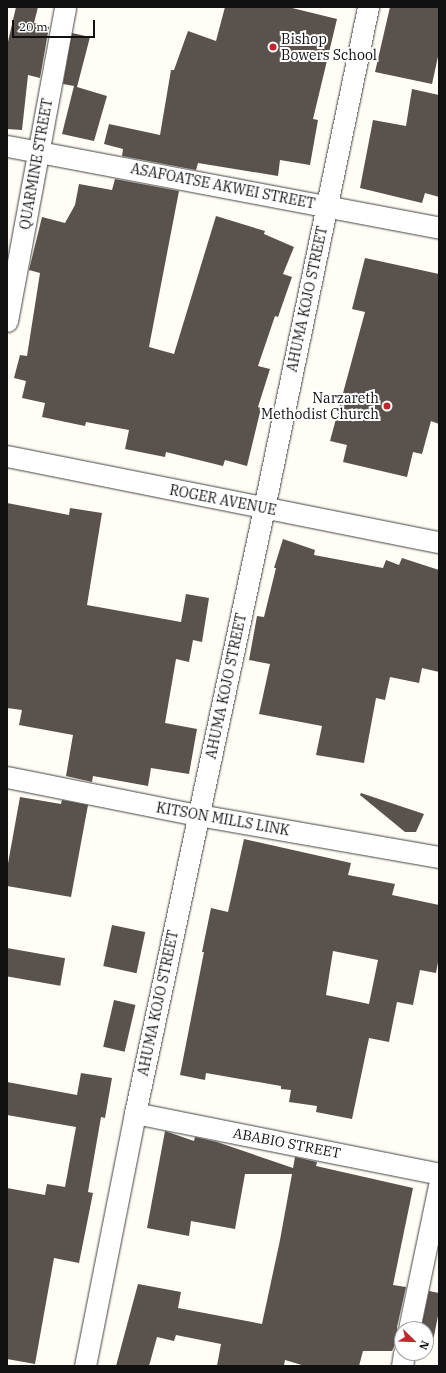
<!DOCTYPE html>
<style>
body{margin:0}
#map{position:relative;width:446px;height:1373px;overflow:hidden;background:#fffdf5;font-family:"IBM Plex Serif",serif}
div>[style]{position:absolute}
.building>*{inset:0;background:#5a524d;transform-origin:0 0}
.roads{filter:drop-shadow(0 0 1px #444) drop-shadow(0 0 1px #444)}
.minor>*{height:21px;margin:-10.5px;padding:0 10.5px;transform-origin:10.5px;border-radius:10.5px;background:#fff}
.dots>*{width:11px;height:11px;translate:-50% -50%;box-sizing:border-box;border:2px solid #fff;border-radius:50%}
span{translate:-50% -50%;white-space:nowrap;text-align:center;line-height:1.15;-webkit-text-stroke:4px #fff;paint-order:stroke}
.poi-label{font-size:14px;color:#111}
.left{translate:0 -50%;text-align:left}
.right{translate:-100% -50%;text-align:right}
.street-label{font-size:14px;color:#111}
.frame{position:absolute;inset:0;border:8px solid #111;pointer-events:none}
.north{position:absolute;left:394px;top:1321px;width:40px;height:40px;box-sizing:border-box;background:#fff;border:1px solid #a0a0a0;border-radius:50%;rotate:113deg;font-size:11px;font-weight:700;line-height:16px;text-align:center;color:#111}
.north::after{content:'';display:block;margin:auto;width:14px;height:18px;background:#c4262e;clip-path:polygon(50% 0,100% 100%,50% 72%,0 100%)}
.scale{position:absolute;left:12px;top:20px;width:83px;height:18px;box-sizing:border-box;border:2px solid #111;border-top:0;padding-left:5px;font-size:12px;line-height:14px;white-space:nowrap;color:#111;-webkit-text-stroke:3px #fff;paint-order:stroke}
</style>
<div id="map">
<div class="building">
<div style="clip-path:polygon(16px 7px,38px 7px,34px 23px,49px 27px,40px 78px,28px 75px,22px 130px,7px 129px,7px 46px)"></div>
<div style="clip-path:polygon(225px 7px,288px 7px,337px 19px,313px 119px,318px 120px,310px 165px,280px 160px,278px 176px,198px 163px,196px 170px,122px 156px,123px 149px,104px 144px,109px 124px,160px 135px,171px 70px,174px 70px,188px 31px,216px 41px)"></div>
<div style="clip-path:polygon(390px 7px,439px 7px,439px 52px,432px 84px,375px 72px)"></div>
<div style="clip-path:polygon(72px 33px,90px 37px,77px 87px,107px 96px,94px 141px,62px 134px,74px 86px,63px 84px)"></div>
<div style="clip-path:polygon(412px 89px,439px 95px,439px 197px,425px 193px,422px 203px,360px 188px,373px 120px,406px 126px)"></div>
<div style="clip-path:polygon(115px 179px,179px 191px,149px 347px,174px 354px,216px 216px,265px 231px,264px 234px,294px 247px,283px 274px,292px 277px,278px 317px,275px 316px,258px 366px,270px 369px,258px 407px,261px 408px,247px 466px,225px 460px,223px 466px,166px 452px,165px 457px,125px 449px,129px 430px,86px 422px,85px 426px,42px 417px,45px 403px,22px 398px,26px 381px,14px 378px,20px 355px,27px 356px,40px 273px,29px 270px,42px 217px,65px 223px,75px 205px,79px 184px,112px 190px)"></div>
<div style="clip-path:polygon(365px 258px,439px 274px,439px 424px,431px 421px,422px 454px,413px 452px,407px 477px,343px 462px,347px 445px,330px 441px,365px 312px,352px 309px)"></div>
<div style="clip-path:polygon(7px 503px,69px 515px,70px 508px,102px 513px,87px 605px,181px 622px,186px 594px,209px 598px,202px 642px,193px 640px,189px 662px,176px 659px,165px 723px,197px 729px,189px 774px,151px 768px,148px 786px,93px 776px,92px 782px,66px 776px,73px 735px,19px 725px,22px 710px,7px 708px)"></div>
<div style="clip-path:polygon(283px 539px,315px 550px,314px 555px,383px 568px,386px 560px,399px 565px,402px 558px,439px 570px,439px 672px,422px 668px,419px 683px,390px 677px,385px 700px,376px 698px,364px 763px,316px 755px,322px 726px,259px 714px,270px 664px,249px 660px,257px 616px,264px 617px,276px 568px,274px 568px)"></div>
<div style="clip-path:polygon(361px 793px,424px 814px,416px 832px,405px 832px,360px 795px)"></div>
<div style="clip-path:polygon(20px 797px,61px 804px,62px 800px,88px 805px,71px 897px,7px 886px,7px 869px)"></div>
<div style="clip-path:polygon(evenodd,244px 839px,351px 863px,348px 875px,395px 884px,392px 895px,439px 905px,439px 957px,436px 973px,420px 970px,413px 1005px,397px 1002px,389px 1042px,369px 1038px,352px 1119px,316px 1112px,317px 1106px,289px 1102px,291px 1090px,281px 1089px,281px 1086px,206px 1073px,205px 1080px,180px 1075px,204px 952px,202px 952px,211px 908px,228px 912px,244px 839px,333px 951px,378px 960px,369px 1004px,326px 995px,333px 951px)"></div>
<div style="left:112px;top:925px;width:34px;height:42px;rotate:12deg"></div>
<div style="left:7px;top:948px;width:59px;height:28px;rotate:10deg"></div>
<div style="left:114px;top:1000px;width:22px;height:48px;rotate:13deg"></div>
<div style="clip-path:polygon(81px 1073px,112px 1078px,105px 1118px,101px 1117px,88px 1192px,93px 1193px,79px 1263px,54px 1258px,35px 1364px,7px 1359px,7px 1188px,45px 1195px,47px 1184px,65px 1187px,76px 1127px,7px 1115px,7px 1082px,77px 1095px)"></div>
<div style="clip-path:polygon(165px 1131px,194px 1141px,195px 1137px,217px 1142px,293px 1168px,295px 1157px,317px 1162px,316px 1166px,413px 1188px,393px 1285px,406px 1287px,397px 1327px,398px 1332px,402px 1342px,395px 1345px,392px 1351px,363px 1351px,359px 1366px,305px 1366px,285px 1360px,284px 1366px,217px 1366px,221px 1344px,176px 1335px,174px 1341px,157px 1337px,149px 1366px,116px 1366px,138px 1284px,181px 1292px,178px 1308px,262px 1324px,280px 1240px,292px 1174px,245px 1174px,235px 1229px,191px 1221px,189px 1236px,147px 1228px)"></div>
<div style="clip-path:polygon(429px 1291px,439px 1293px,439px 1311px,431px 1351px,426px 1351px,426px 1329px,421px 1329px)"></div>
</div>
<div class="roads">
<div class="minor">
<div style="left:7px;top:146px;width:440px;rotate:10.7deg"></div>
<div style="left:7px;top:321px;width:319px;rotate:-79.5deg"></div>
<div style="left:7px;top:456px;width:440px;rotate:11.3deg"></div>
<div style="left:7px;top:777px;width:195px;rotate:11.3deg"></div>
<div style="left:198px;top:815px;width:245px;rotate:9.9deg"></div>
<div style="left:135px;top:1113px;width:310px;rotate:11.3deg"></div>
<div style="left:409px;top:1329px;width:146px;rotate:-78.2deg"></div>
<div style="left:85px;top:1366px;width:258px;rotate:-78.8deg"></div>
<div style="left:135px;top:1113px;width:619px;rotate:-77.96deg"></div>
<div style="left:264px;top:508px;width:512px;rotate:-78.27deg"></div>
<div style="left:402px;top:1366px;width:13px;rotate:-81deg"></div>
</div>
</div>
<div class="dots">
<div style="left:273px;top:47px;background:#c4262e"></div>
<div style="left:387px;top:406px;background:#c4262e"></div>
</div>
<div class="poi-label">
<span class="left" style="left:281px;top:47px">Bishop<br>Bowers School</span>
<span class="right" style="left:379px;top:406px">Narzareth<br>Methodist Church</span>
</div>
<div class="street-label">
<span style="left:36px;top:164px;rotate:-80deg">QUARMINE STREET</span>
<span style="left:223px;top:186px;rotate:11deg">ASAFOATSE AKWEI STREET</span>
<span style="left:307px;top:299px;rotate:-78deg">AHUMA KOJO STREET</span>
<span style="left:223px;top:500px;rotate:11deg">ROGER AVENUE</span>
<span style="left:226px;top:686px;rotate:-78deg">AHUMA KOJO STREET</span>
<span style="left:223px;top:819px;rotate:10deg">KITSON MILLS LINK</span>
<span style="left:158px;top:1003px;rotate:-78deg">AHUMA KOJO STREET</span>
<span style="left:287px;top:1143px;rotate:11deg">ABABIO STREET</span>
</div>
<div class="frame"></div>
<div class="north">N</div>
<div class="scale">20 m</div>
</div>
